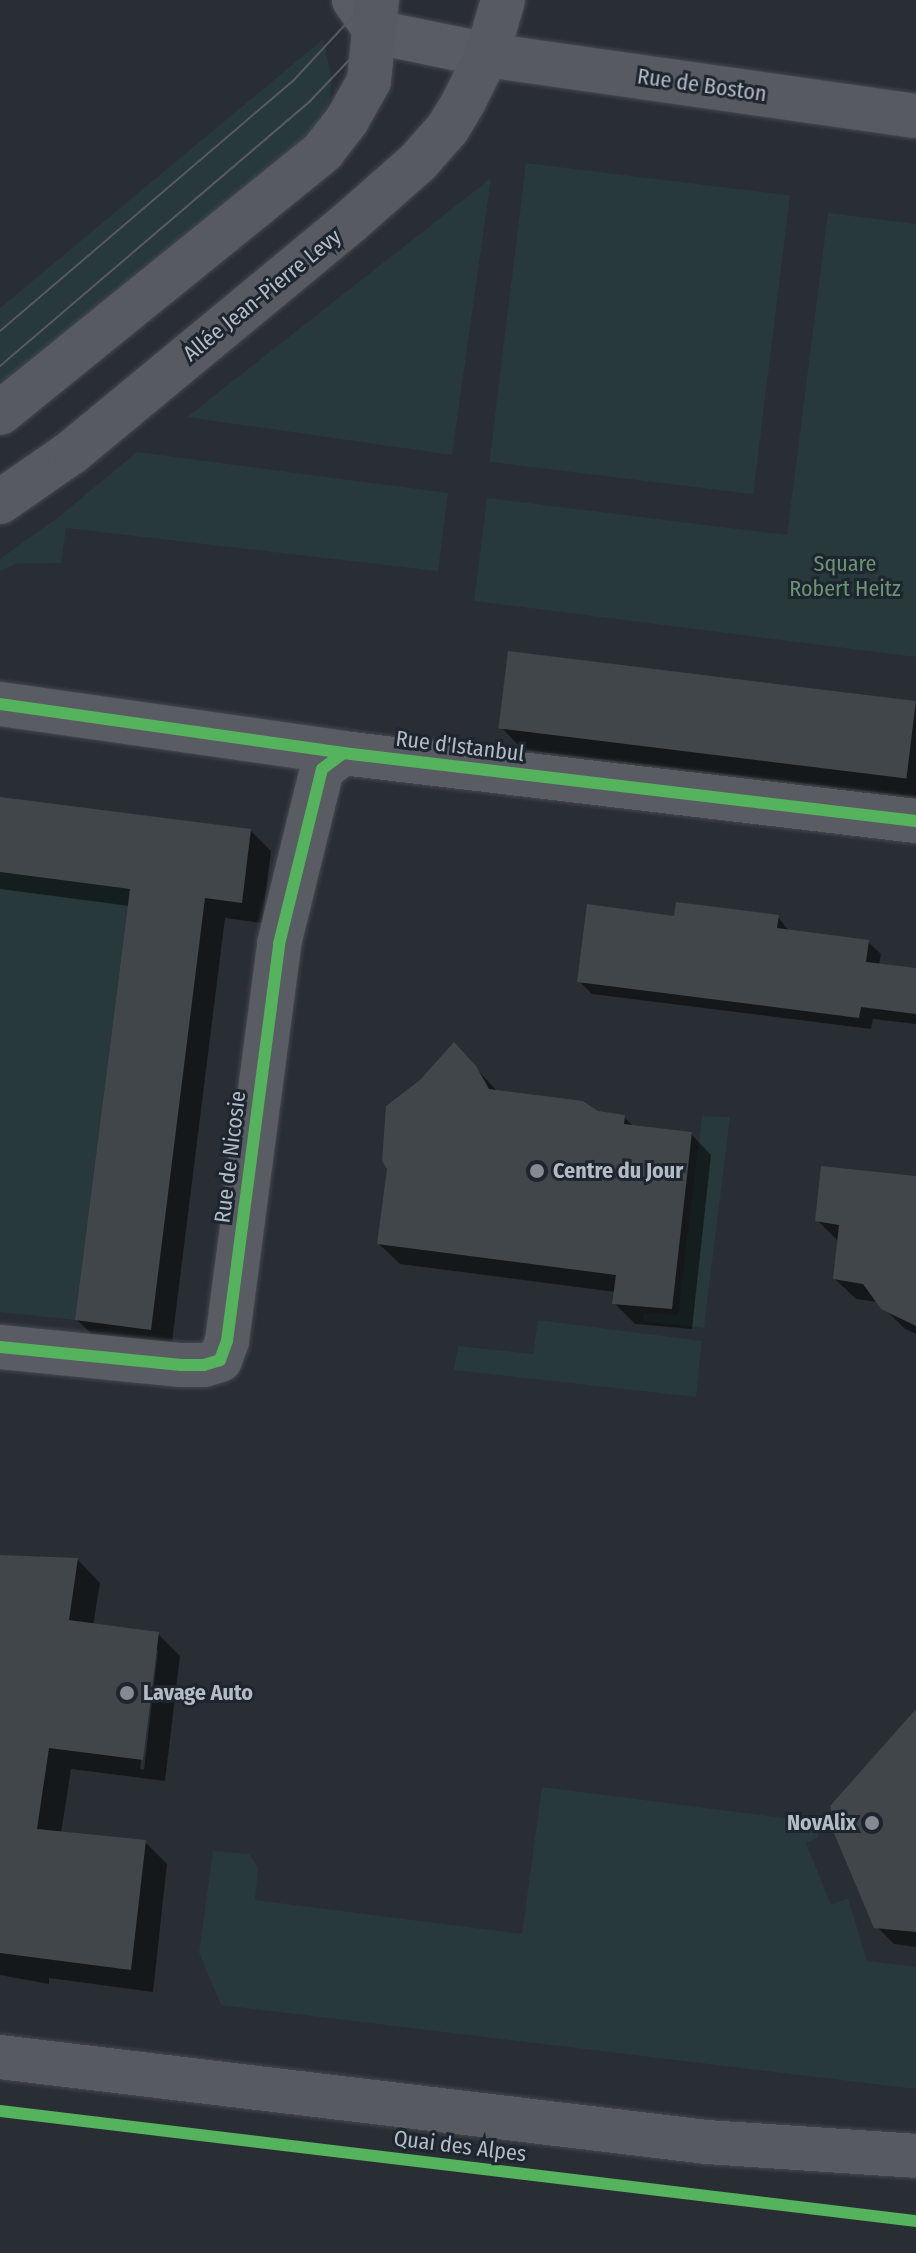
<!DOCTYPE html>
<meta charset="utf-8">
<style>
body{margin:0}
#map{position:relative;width:916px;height:2253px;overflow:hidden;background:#292e34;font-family:"Fira Sans Condensed",sans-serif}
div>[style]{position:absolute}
.green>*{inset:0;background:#27393a;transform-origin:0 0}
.shadow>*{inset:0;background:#0007}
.building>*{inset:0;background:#41464b;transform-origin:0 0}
.roads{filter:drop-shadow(0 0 2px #45494d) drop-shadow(0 0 2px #45494d)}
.street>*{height:44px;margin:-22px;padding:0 22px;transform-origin:22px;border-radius:22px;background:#595d63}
.secondary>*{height:44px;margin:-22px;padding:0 22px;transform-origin:22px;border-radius:22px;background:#575b61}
.tram>*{height:2px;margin:-1px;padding:0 1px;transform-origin:1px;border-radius:1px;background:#575b60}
.cycleway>*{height:12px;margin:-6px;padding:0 6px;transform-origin:6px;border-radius:6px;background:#56b35d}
.dots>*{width:22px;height:22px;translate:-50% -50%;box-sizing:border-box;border:4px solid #1d252f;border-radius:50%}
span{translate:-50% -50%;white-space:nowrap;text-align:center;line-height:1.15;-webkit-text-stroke:6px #1d252f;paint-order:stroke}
.street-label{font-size:22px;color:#b3bbc5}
.park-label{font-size:22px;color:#6c9474}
.poi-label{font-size:22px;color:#b3bbc5;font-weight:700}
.left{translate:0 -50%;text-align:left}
.right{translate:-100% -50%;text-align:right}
</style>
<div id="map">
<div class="green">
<div style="clip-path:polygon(323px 39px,332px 79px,329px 103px,315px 137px,0 396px,0 308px)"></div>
<div style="left:526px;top:163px;width:266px;height:301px;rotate:7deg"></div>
<div style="clip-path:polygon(491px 178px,452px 455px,187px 417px)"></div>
<div style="clip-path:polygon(828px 213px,916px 224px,916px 657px,474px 601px,487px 498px,787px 535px)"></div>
<div style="clip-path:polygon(137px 452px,448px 493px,438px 571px,66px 528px,61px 563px,16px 564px,0 571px,0 559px,60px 516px)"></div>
<div style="clip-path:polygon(0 872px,140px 890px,128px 904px,75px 1320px,0 1312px)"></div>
<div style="clip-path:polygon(702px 1116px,730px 1117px,704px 1328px,643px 1321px,644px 1313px,678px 1315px)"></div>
<div style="clip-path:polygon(538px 1320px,702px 1341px,696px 1397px,454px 1370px,458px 1346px,533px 1354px)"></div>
<div style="clip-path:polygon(542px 1787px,814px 1822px,819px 1837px,806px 1843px,831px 1905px,848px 1898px,867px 1961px,916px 1967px,916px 2089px,221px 2005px,199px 1953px,213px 1851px,249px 1854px,258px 1868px,255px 1900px,522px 1934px)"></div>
</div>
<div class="shadow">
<div style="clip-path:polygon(916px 703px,916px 797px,523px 750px,501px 727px)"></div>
<div style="clip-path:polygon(0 798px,251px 831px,271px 851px,262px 923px,225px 918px,171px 1350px,98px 1340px,77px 1320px,130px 906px,0 889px)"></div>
<div style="clip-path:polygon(778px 917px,790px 932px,868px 942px,881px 954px,879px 965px,916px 970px,916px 1024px,873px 1019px,871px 1029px,592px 994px,579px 981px,676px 918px)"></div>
<div style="clip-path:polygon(474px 1066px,498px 1092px,624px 1117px,634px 1127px,691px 1134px,711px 1155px,692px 1329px,635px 1324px,614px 1303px,616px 1292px,400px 1264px,379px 1244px)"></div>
<div style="clip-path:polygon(916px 1178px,916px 1334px,905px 1329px,878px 1302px,856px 1299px,835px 1279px,839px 1242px,817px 1220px)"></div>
<div style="clip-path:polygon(evenodd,0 1557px,78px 1560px,100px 1583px,93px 1626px,158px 1634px,180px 1656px,165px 1781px,71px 1769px,61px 1834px,145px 1842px,167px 1864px,153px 1992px,49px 1978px,49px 1984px,0 1975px,0 1557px,154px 1650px,158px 1650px,144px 1770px,140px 1769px,154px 1650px)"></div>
<div style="clip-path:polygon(916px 1709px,916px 1947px,894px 1944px,876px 1926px,902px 1727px)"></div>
</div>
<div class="building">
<div style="left:508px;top:651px;width:411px;height:78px;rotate:7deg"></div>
<div style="clip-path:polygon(0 797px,251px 829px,242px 903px,205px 898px,151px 1330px,75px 1320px,130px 889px,0 872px)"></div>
<div style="clip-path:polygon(676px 902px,779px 915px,777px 928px,869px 940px,866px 962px,916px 968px,916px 1014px,861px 1007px,859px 1018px,577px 982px,587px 904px,674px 916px)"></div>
<div style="clip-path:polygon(454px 1042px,476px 1066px,489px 1089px,583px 1101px,598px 1111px,625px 1115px,624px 1124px,692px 1132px,672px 1309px,612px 1304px,616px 1275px,377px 1244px,387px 1169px,382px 1161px,386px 1106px,420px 1080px)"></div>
<div style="clip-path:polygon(821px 1166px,916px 1176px,916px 1326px,881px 1309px,863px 1284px,833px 1279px,839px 1225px,815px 1221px)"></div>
<div style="clip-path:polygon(0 1555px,78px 1558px,69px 1620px,159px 1632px,143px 1760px,49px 1748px,37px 1829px,146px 1840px,131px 1970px,0 1953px)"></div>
<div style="clip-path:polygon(916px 1709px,916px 1932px,874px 1928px,828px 1819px,832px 1813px,830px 1806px)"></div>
</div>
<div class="roads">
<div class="street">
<div style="left:354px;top:0;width:39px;rotate:55deg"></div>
<div style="left:376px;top:32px;width:113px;rotate:11.7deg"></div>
<div style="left:0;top:704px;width:346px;rotate:8.1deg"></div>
<div style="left:343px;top:753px;width:577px;rotate:6.77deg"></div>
<div style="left:0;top:1347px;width:182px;rotate:5.7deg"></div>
<div style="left:181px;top:1365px;width:23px"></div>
<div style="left:204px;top:1365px;width:17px;rotate:-17deg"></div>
<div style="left:220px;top:1360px;width:20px;rotate:-70deg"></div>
<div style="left:227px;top:1341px;width:400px;rotate:-82.5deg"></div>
<div style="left:279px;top:944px;width:180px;rotate:-76.2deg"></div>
<div style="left:322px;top:769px;width:26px;rotate:-37deg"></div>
</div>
<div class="secondary">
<div style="left:487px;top:55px;width:433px;rotate:8.1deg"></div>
<div style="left:0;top:413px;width:416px;rotate:-39deg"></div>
<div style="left:323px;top:151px;width:39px;rotate:-52deg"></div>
<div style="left:347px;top:120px;width:45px;rotate:-60.6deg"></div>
<div style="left:369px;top:81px;width:81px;rotate:-84.4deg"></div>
<div style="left:0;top:502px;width:88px;rotate:-34.8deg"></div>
<div style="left:72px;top:452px;width:361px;rotate:-39.6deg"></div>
<div style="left:350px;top:222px;width:91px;rotate:-41.4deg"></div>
<div style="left:418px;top:162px;width:45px;rotate:-48.6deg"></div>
<div style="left:448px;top:128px;width:31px;rotate:-59deg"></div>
<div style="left:464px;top:101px;width:51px;rotate:-63.4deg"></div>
<div style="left:487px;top:55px;width:57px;rotate:-73.8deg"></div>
<div style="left:0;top:2057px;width:712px;rotate:6.86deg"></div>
<div style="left:707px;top:2142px;width:209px;rotate:3.8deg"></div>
</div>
</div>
<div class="tram">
<div style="left:0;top:331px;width:385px;rotate:-40.5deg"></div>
<div style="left:293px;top:81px;width:110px;rotate:-47.2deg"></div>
<div style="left:0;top:366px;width:409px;rotate:-40.5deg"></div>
<div style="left:311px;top:100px;width:94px;rotate:-46.3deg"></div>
<div style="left:376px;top:32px;width:39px;rotate:-55deg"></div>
</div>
<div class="cycleway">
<div style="left:0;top:704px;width:346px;rotate:8.1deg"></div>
<div style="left:343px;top:753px;width:577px;rotate:6.77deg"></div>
<div style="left:0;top:1347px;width:182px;rotate:5.7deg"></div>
<div style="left:181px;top:1365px;width:23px"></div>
<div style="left:204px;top:1365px;width:17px;rotate:-17deg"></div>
<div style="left:220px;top:1360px;width:20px;rotate:-70deg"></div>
<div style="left:227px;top:1341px;width:400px;rotate:-82.5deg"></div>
<div style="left:279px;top:944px;width:180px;rotate:-76.2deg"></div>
<div style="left:322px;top:769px;width:26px;rotate:-37deg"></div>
<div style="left:0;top:2111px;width:923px;rotate:6.85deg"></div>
</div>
<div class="dots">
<div style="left:537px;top:1171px;background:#838a92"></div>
<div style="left:127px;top:1693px;background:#838a92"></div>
<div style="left:872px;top:1823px;background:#838a92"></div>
</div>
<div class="street-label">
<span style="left:702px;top:85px;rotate:8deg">Rue de Boston</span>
<span style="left:262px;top:295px;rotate:-39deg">Allée Jean-Pierre Levy</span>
<span style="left:460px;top:746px;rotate:7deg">Rue d'Istanbul</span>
<span style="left:230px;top:1157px;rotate:-83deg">Rue de Nicosie</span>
<span style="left:460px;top:2146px;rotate:7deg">Quai des Alpes</span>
</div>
<div class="park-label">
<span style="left:845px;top:576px">Square<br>Robert Heitz</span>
</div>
<div class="poi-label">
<span class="left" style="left:553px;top:1171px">Centre du Jour</span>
<span class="left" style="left:143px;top:1693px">Lavage Auto</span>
<span class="right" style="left:856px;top:1823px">NovAlix</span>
</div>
</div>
